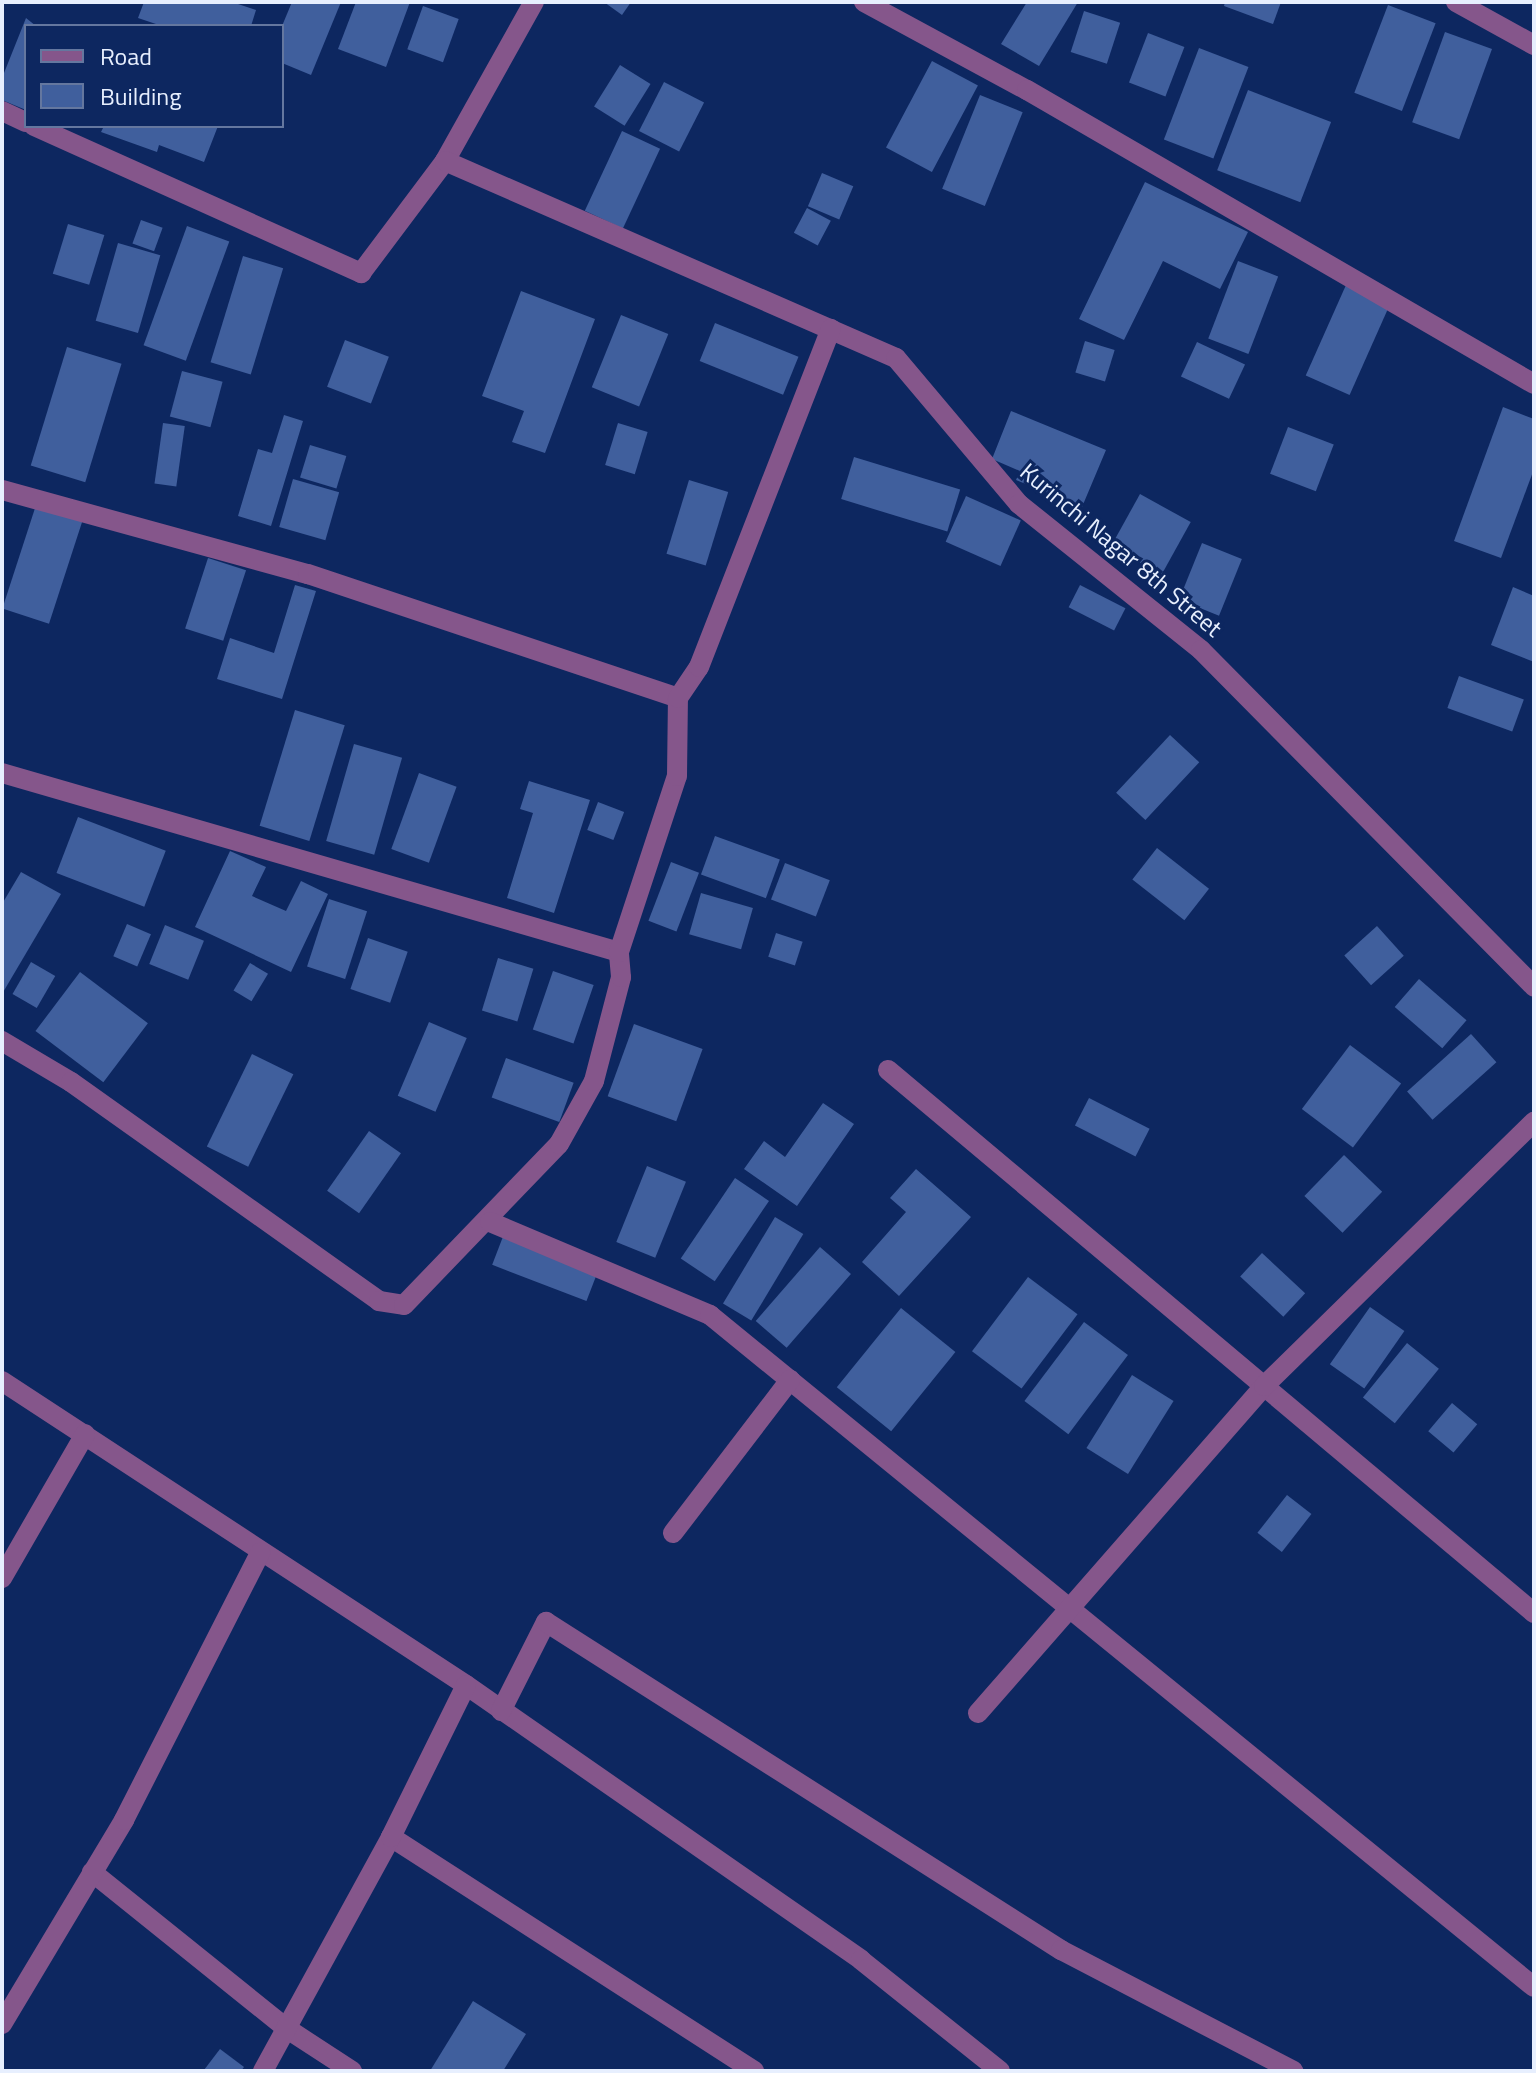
<!DOCTYPE html>
<style>
body{margin:0}
#map{position:relative;width:1536px;height:2073px;overflow:hidden;background:#0d2760;font-family:"Titillium Web",sans-serif}
div>[style]{position:absolute}
.building>*{inset:0;background:#405f9d;transform-origin:0 0}
.minor>*{height:20px;margin:-10px;padding:0 10px;transform-origin:10px;border-radius:10px;background:#85568b}
span{translate:-50% -50%;white-space:nowrap;text-align:center;line-height:1.15;-webkit-text-stroke:6px #0d2760;paint-order:stroke}
.street-label{font-size:24px;color:#e7effe}
.frame{position:absolute;inset:0;border:4px solid #e7effe;pointer-events:none}
.legend{position:absolute;left:24px;top:24px;width:260px;height:104px;box-sizing:border-box;background:#0d2760;border:2px solid #64779f;margin:0;padding:10px 14px;list-style:none;font-size:24px;color:#e7effe}
.legend li{display:flex;align-items:center;gap:16px;height:40px}
.legend b{width:40px;border:2px solid #64779f}
</style>
<div id="map">
<div class="building">
<div style="clip-path:polygon(144px 2px,232px 2px,256px 10px,251px 26px,162px 26px,138px 18px)"></div>
<div style="clip-path:polygon(292px 2px,341px 2px,311px 75px,282px 63px,282px 26px)"></div>
<div style="clip-path:polygon(356px 2px,410px 2px,386px 67px,338px 49px)"></div>
<div style="clip-path:polygon(604px 2px,631px 2px,622px 15px)"></div>
<div style="clip-path:polygon(1027px 2px,1078px 2px,1039px 66px,1001px 44px)"></div>
<div style="clip-path:polygon(1225px 2px,1281px 2px,1273px 24px,1224px 6px)"></div>
<div style="left:1388px;top:5px;width:51px;height:94px;rotate:21deg"></div>
<div style="left:423px;top:6px;width:38px;height:46px;rotate:20deg"></div>
<div style="left:1084px;top:11px;width:38px;height:43px;rotate:18deg"></div>
<div style="clip-path:polygon(26px 18px,36px 26px,26px 26px,26px 110px,2px 100px,2px 78px)"></div>
<div style="left:1445px;top:32px;width:50px;height:96px;rotate:20deg"></div>
<div style="left:1148px;top:33px;width:39px;height:53px;rotate:21deg"></div>
<div style="left:1199px;top:48px;width:53px;height:98px;rotate:21deg"></div>
<div style="left:932px;top:61px;width:52px;height:98px;rotate:28deg"></div>
<div style="left:620px;top:65px;width:36px;height:49px;rotate:32deg"></div>
<div style="left:664px;top:82px;width:45px;height:55px;rotate:27deg"></div>
<div style="left:1248px;top:90px;width:89px;height:86px;rotate:21deg"></div>
<div style="left:980px;top:95px;width:46px;height:101px;rotate:22deg"></div>
<div style="clip-path:polygon(104px 126px,218px 126px,204px 162px,159px 145px,157px 152px,101px 132px)"></div>
<div style="left:622px;top:131px;width:42px;height:88px;rotate:25deg"></div>
<div style="left:822px;top:173px;width:34px;height:36px;rotate:23deg"></div>
<div style="clip-path:polygon(1145px 182px,1248px 232px,1220px 289px,1163px 261px,1124px 340px,1079px 319px)"></div>
<div style="left:807px;top:208px;width:27px;height:28px;rotate:28deg"></div>
<div style="left:141px;top:220px;width:23px;height:25px;rotate:20deg"></div>
<div style="left:68px;top:224px;width:38px;height:52px;rotate:17deg"></div>
<div style="left:187px;top:226px;width:45px;height:127px;rotate:20deg"></div>
<div style="left:118px;top:243px;width:44px;height:81px;rotate:16deg"></div>
<div style="left:243px;top:256px;width:42px;height:111px;rotate:17deg"></div>
<div style="left:1238px;top:261px;width:43px;height:83px;rotate:21deg"></div>
<div style="left:1346px;top:285px;width:48px;height:99px;rotate:24deg"></div>
<div style="clip-path:polygon(521px 291px,595px 319px,545px 453px,512px 442px,524px 411px,482px 396px)"></div>
<div style="left:621px;top:315px;width:51px;height:78px;rotate:22deg"></div>
<div style="left:715px;top:323px;width:90px;height:41px;rotate:22deg"></div>
<div style="left:345px;top:340px;width:47px;height:50px;rotate:21deg"></div>
<div style="left:1085px;top:341px;width:31px;height:33px;rotate:17deg"></div>
<div style="left:1197px;top:342px;width:53px;height:38px;rotate:25deg"></div>
<div style="left:67px;top:347px;width:57px;height:124px;rotate:17deg"></div>
<div style="left:182px;top:371px;width:42px;height:47px;rotate:15deg"></div>
<div style="clip-path:polygon(1503px 407px,1534px 419px,1534px 469px,1501px 558px,1454px 541px)"></div>
<div style="clip-path:polygon(1011px 411px,1106px 450px,1082px 507px,1016px 480px,1020px 471px,992px 459px)"></div>
<div style="clip-path:polygon(284px 415px,303px 421px,271px 526px,238px 516px,258px 449px,272px 453px)"></div>
<div style="left:163px;top:423px;width:22px;height:61px;rotate:8deg"></div>
<div style="left:618px;top:423px;width:31px;height:44px;rotate:17deg"></div>
<div style="left:1288px;top:427px;width:49px;height:50px;rotate:21deg"></div>
<div style="left:310px;top:445px;width:38px;height:34px;rotate:17deg"></div>
<div style="left:854px;top:457px;width:111px;height:44px;rotate:17deg"></div>
<div style="left:293px;top:479px;width:48px;height:50px;rotate:16deg"></div>
<div style="left:689px;top:480px;width:41px;height:77px;rotate:17deg"></div>
<div style="left:1140px;top:494px;width:58px;height:60px;rotate:29deg"></div>
<div style="left:966px;top:496px;width:60px;height:50px;rotate:24deg"></div>
<div style="left:37px;top:502px;width:49px;height:112px;rotate:18deg"></div>
<div style="left:1202px;top:543px;width:43px;height:61px;rotate:22deg"></div>
<div style="left:208px;top:558px;width:40px;height:74px;rotate:18deg"></div>
<div style="clip-path:polygon(295px 585px,316px 591px,282px 699px,217px 679px,230px 638px,274px 653px)"></div>
<div style="left:1080px;top:585px;width:51px;height:25px;rotate:27deg"></div>
<div style="clip-path:polygon(1513px 587px,1534px 596px,1534px 662px,1491px 645px)"></div>
<div style="left:1459px;top:676px;width:69px;height:34px;rotate:20deg"></div>
<div style="left:295px;top:710px;width:52px;height:121px;rotate:17deg"></div>
<div style="left:1170px;top:735px;width:40px;height:79px;rotate:43deg"></div>
<div style="left:354px;top:744px;width:50px;height:101px;rotate:16deg"></div>
<div style="left:419px;top:773px;width:40px;height:81px;rotate:20deg"></div>
<div style="clip-path:polygon(529px 781px,590px 800px,554px 913px,507px 898px,533px 813px,520px 809px)"></div>
<div style="left:598px;top:802px;width:28px;height:30px;rotate:21deg"></div>
<div style="left:78px;top:817px;width:94px;height:60px;rotate:21deg"></div>
<div style="left:715px;top:836px;width:69px;height:41px;rotate:20deg"></div>
<div style="left:1157px;top:848px;width:66px;height:40px;rotate:38deg"></div>
<div style="clip-path:polygon(230px 851px,266px 867px,252px 896px,286px 911px,301px 881px,328px 894px,291px 972px,195px 927px)"></div>
<div style="left:671px;top:862px;width:30px;height:63px;rotate:21deg"></div>
<div style="left:785px;top:863px;width:48px;height:39px;rotate:21deg"></div>
<div style="clip-path:polygon(21px 872px,61px 894px,2px 994px,2px 904px)"></div>
<div style="left:701px;top:893px;width:54px;height:43px;rotate:16deg"></div>
<div style="left:329px;top:899px;width:40px;height:71px;rotate:18deg"></div>
<div style="left:127px;top:924px;width:26px;height:35px;rotate:23deg"></div>
<div style="left:165px;top:925px;width:42px;height:42px;rotate:22deg"></div>
<div style="left:1377px;top:926px;width:40px;height:44px;rotate:48deg"></div>
<div style="left:776px;top:933px;width:28px;height:25px;rotate:18deg"></div>
<div style="left:368px;top:938px;width:42px;height:54px;rotate:19deg"></div>
<div style="left:498px;top:958px;width:37px;height:55px;rotate:17deg"></div>
<div style="left:31px;top:962px;width:28px;height:37px;rotate:30deg"></div>
<div style="left:250px;top:963px;width:21px;height:32px;rotate:31deg"></div>
<div style="left:553px;top:971px;width:43px;height:62px;rotate:19deg"></div>
<div style="left:80px;top:972px;width:85px;height:74px;rotate:37deg"></div>
<div style="left:1419px;top:979px;width:63px;height:37px;rotate:41deg"></div>
<div style="left:429px;top:1022px;width:41px;height:80px;rotate:23deg"></div>
<div style="left:634px;top:1024px;width:73px;height:77px;rotate:20deg"></div>
<div style="left:1471px;top:1034px;width:38px;height:86px;rotate:48deg"></div>
<div style="left:1350px;top:1045px;width:64px;height:80px;rotate:37deg"></div>
<div style="left:252px;top:1054px;width:46px;height:103px;rotate:26deg"></div>
<div style="left:506px;top:1058px;width:72px;height:42px;rotate:20deg"></div>
<div style="left:1089px;top:1098px;width:68px;height:31px;rotate:27deg"></div>
<div style="clip-path:polygon(823px 1103px,854px 1124px,797px 1206px,744px 1169px,764px 1141px,785px 1157px)"></div>
<div style="left:369px;top:1131px;width:39px;height:73px;rotate:35deg"></div>
<div style="left:1344px;top:1155px;width:53px;height:57px;rotate:44deg"></div>
<div style="left:647px;top:1166px;width:42px;height:82px;rotate:22deg"></div>
<div style="clip-path:polygon(916px 1169px,971px 1217px,899px 1296px,862px 1262px,906px 1212px,890px 1198px)"></div>
<div style="left:735px;top:1178px;width:41px;height:97px;rotate:34deg"></div>
<div style="left:775px;top:1217px;width:33px;height:101px;rotate:31deg"></div>
<div style="left:504px;top:1234px;width:101px;height:33px;rotate:21deg"></div>
<div style="left:820px;top:1247px;width:41px;height:98px;rotate:41deg"></div>
<div style="left:1262px;top:1253px;width:59px;height:32px;rotate:43deg"></div>
<div style="left:1028px;top:1277px;width:62px;height:93px;rotate:37deg"></div>
<div style="left:1370px;top:1307px;width:42px;height:70px;rotate:35deg"></div>
<div style="left:901px;top:1308px;width:70px;height:102px;rotate:39deg"></div>
<div style="left:1084px;top:1322px;width:55px;height:99px;rotate:37deg"></div>
<div style="left:1407px;top:1343px;width:41px;height:70px;rotate:39deg"></div>
<div style="left:1132px;top:1375px;width:49px;height:86px;rotate:32deg"></div>
<div style="left:1452px;top:1403px;width:33px;height:37px;rotate:40deg"></div>
<div style="left:1287px;top:1495px;width:31px;height:48px;rotate:38deg"></div>
<div style="clip-path:polygon(473px 2001px,526px 2034px,503px 2071px,430px 2071px)"></div>
<div style="clip-path:polygon(220px 2049px,244px 2067px,241px 2071px,204px 2070px)"></div>
</div>
<div class="minor">
<div style="left:864px;top:2px;width:185px;rotate:28.4deg"></div>
<div style="left:1027px;top:90px;width:586px;rotate:30.11deg"></div>
<div style="left:1456px;top:2px;width:89px;rotate:28.9deg"></div>
<div style="left:2px;top:111px;width:26px;rotate:25deg"></div>
<div style="left:34px;top:126px;width:359px;rotate:24.2deg"></div>
<div style="left:361px;top:273px;width:140px;rotate:-53.1deg"></div>
<div style="left:445px;top:161px;width:182px;rotate:-60.8deg"></div>
<div style="left:445px;top:161px;width:492px;rotate:23.6deg"></div>
<div style="left:896px;top:358px;width:191px;rotate:49.9deg"></div>
<div style="left:1019px;top:504px;width:233px;rotate:38.7deg"></div>
<div style="left:1201px;top:650px;width:474px;rotate:45.3deg"></div>
<div style="left:2px;top:490px;width:317px;rotate:15.4deg"></div>
<div style="left:308px;top:574px;width:390px;rotate:18.5deg"></div>
<div style="left:2px;top:773px;width:642px;rotate:16.18deg"></div>
<div style="left:2px;top:1041px;width:80px;rotate:30.7deg"></div>
<div style="left:71px;top:1082px;width:378px;rotate:35.4deg"></div>
<div style="left:379px;top:1301px;width:25px;rotate:9deg"></div>
<div style="left:404px;top:1305px;width:223px;rotate:-46.1deg"></div>
<div style="left:559px;top:1144px;width:72px;rotate:-60.9deg"></div>
<div style="left:594px;top:1081px;width:107px;rotate:-75.4deg"></div>
<div style="left:621px;top:977px;width:25px;rotate:-95deg"></div>
<div style="left:619px;top:952px;width:185px;rotate:-71.8deg"></div>
<div style="left:677px;top:776px;width:78px;rotate:-89.3deg"></div>
<div style="left:678px;top:698px;width:37px;rotate:-56deg"></div>
<div style="left:699px;top:667px;width:363px;rotate:-68.7deg"></div>
<div style="left:888px;top:1070px;width:844px;rotate:40.05deg"></div>
<div style="left:490px;top:1222px;width:239px;rotate:22.9deg"></div>
<div style="left:710px;top:1315px;width:1063px;rotate:39.2deg"></div>
<div style="left:2px;top:1381px;width:555px;rotate:33.23deg"></div>
<div style="left:466px;top:1685px;width:481px;rotate:34.8deg"></div>
<div style="left:861px;top:1960px;width:178px;rotate:38.6deg"></div>
<div style="left:673px;top:1533px;width:193px;rotate:-52.6deg"></div>
<div style="left:2px;top:1578px;width:166px;rotate:-60deg"></div>
<div style="left:501px;top:1711px;width:100px;rotate:-63.2deg"></div>
<div style="left:546px;top:1622px;width:611px;rotate:32.49deg"></div>
<div style="left:1061px;top:1950px;width:262px;rotate:27.5deg"></div>
<div style="left:978px;top:1713px;width:434px;rotate:-48.8deg"></div>
<div style="left:1264px;top:1386px;width:378px;rotate:-44.4deg"></div>
<div style="left:391px;top:1837px;width:432px;rotate:32.8deg"></div>
<div style="left:92px;top:1872px;width:249px;rotate:38.8deg"></div>
<div style="left:286px;top:2028px;width:79px;rotate:33.1deg"></div>
<div style="left:2px;top:2024px;width:238px;rotate:-59.1deg"></div>
<div style="left:124px;top:1820px;width:300px;rotate:-63deg"></div>
<div style="left:263px;top:2071px;width:267px;rotate:-61.3deg"></div>
<div style="left:391px;top:1837px;width:169px;rotate:-63.7deg"></div>
</div>
<div class="street-label">
<span style="left:1121px;top:550px;rotate:40deg">Kurinchi Nagar 8th Street</span>
</div>
<div class="frame"></div>
<ul class="legend">
<li><b style="height:10px;background:#85568b"></b>Road</li>
<li><b style="height:22px;background:#405f9d"></b>Building</li>
</ul>
</div>
